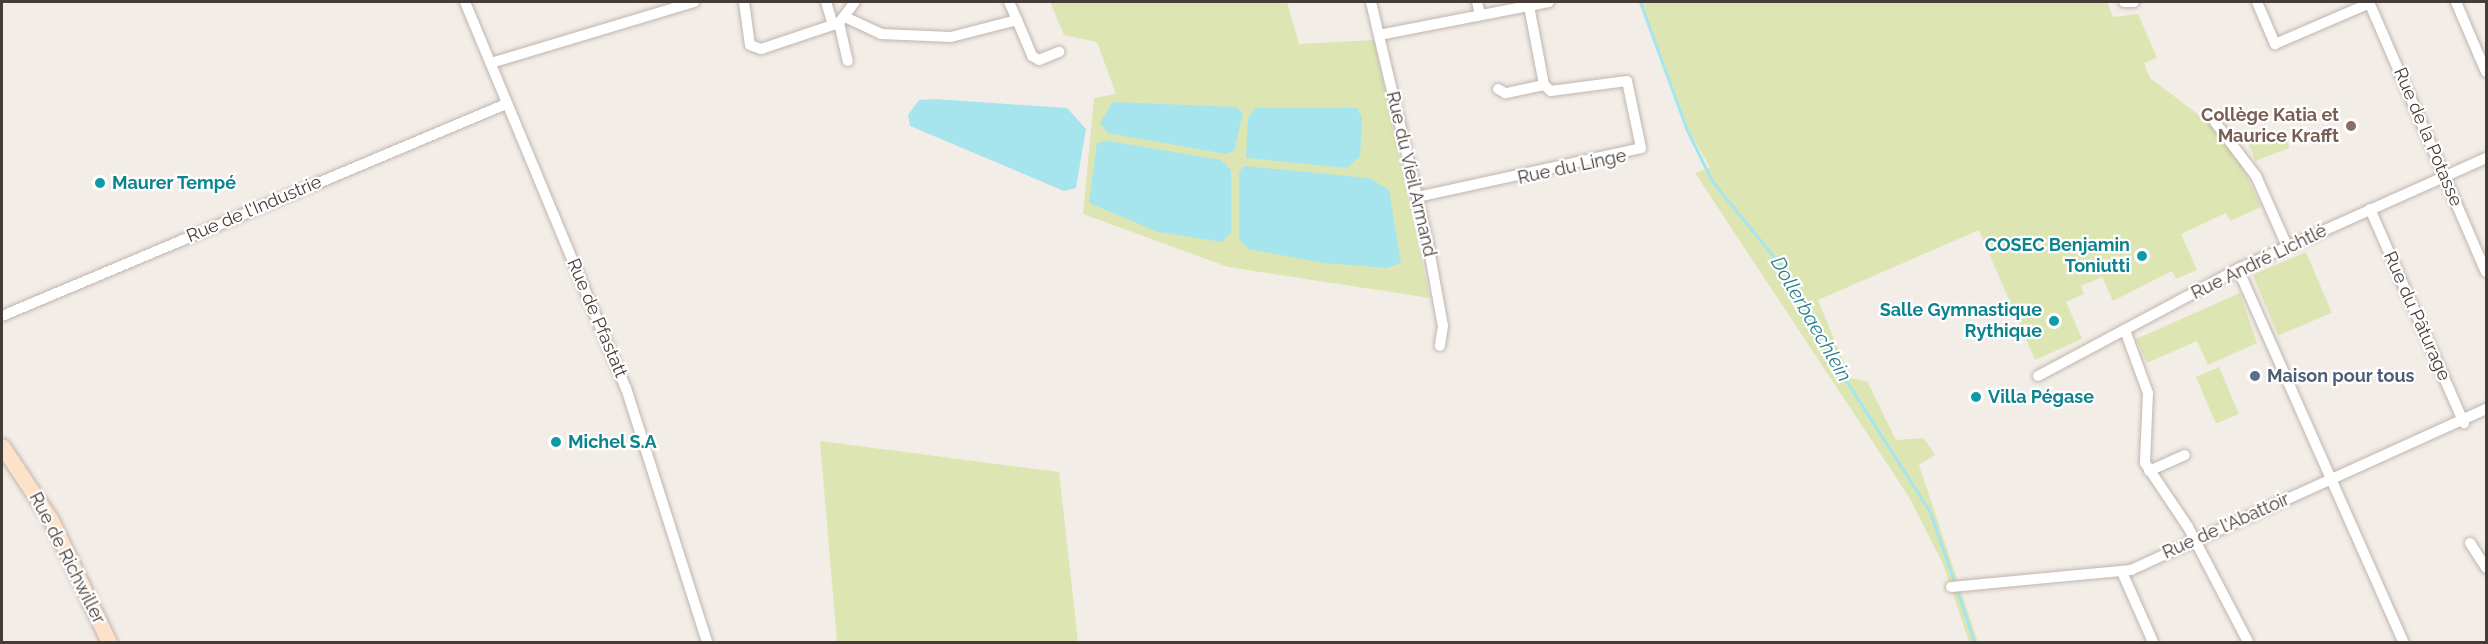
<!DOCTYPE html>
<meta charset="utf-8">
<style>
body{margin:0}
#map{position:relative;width:2488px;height:644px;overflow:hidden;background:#f3ede8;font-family:Raleway,sans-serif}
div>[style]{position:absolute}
.green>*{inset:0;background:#dde6b2;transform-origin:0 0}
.water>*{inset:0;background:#a6e4ee}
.stream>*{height:3px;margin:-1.5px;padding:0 1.5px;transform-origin:1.5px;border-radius:1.5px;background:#a6e4ee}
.roads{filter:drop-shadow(0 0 2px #c1b5ae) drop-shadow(0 0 2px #c1b5ae)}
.street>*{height:10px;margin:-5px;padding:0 5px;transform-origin:5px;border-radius:5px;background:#fff}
.secondary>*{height:15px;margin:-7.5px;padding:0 7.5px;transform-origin:7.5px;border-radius:7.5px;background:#fde1c8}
.dots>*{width:16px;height:16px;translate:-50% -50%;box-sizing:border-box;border:3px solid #fff;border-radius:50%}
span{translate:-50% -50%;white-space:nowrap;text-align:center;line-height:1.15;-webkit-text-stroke:4.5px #fff;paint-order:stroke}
.education-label{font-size:18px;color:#785e54;font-weight:700}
.right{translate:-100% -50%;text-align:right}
.street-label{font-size:18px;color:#463c37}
.culture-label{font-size:18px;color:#0d838f;font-weight:700}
.left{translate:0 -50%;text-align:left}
.service-label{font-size:18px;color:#4e5e75;font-weight:700}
.water-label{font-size:20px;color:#2c818f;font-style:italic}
.frame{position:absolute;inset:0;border:3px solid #463c37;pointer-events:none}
</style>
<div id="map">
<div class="green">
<div style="clip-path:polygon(1050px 2px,1287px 2px,1299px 44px,1374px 40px,1430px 298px,1228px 267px,1083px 214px,1094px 98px,1116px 94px,1097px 42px,1064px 35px)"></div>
<div style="clip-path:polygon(1641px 2px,2107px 2px,2113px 17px,2138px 14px,2157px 58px,2144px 63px,2150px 78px,2212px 125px,2237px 154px,2261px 207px,2230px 221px,2226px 213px,2181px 234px,2197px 270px,2176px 279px,2172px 271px,2113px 301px,2102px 277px,2081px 286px,2084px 294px,2066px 302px,2082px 339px,2035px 360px,1979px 230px,1818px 300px,1850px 378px,1867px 381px,1896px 440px,1924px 438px,1935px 455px,1919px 465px,1978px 642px,1969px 642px,1943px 564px,1909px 497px,1695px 173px,1710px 168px,1687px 127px)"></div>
<div style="left:2283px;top:130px;width:19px;height:37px;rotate:69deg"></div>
<div style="left:2306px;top:252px;width:66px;height:58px;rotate:67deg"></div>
<div style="clip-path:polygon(2240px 293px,2257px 343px,2208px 365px,2197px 341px,2147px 363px,2136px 339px)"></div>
<div style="left:2219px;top:367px;width:51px;height:25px;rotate:67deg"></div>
<div style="clip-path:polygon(820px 441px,1059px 472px,1078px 642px,837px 642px)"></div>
</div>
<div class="water">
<div style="clip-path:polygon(935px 99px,1067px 108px,1086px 129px,1076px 188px,1064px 191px,910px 126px,908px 115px,919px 100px)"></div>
<div style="clip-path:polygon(1113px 102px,1236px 107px,1243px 114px,1234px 151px,1226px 154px,1108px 133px,1100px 123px)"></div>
<div style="clip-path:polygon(1255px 108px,1357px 108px,1362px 117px,1360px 156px,1347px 168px,1246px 158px,1248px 118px)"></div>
<div style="clip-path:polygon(1109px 141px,1221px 160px,1231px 170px,1231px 232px,1222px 242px,1158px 232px,1089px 203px,1097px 143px)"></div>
<div style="clip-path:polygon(1244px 166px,1369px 178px,1389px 190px,1401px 263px,1387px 268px,1324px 263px,1248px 249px,1239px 239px,1239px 172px)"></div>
</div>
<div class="stream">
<div style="left:1640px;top:2px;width:134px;rotate:69.9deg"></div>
<div style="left:1686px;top:128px;width:59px;rotate:63.9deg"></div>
<div style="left:1712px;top:181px;width:119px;rotate:50.8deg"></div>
<div style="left:1787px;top:273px;width:62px;rotate:65.1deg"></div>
<div style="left:1813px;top:329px;width:217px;rotate:57.4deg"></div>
<div style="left:1930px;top:512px;width:76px;rotate:70.9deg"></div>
<div style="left:1957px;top:590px;width:55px;rotate:71.9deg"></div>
</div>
<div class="roads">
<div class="street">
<div style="left:465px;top:2px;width:418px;rotate:67.4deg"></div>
<div style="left:626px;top:388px;width:267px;rotate:72.3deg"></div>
<div style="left:744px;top:2px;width:43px;rotate:82.1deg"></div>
<div style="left:750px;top:45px;width:12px;rotate:20deg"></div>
<div style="left:761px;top:49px;width:82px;rotate:-18.4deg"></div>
<div style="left:839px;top:23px;width:26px;rotate:-53deg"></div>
<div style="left:826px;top:2px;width:24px;rotate:73deg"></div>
<div style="left:1371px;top:2px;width:244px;rotate:76.7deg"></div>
<div style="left:1427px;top:239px;width:88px;rotate:79.6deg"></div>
<div style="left:1443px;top:326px;width:20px;rotate:99deg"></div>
<div style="left:1477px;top:2px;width:13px;rotate:77deg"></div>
<div style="left:2124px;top:2px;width:10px"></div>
<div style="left:2257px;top:2px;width:46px;rotate:66.8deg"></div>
<div style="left:2275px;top:44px;width:103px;rotate:-23.3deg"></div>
<div style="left:2369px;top:2px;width:294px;rotate:66.6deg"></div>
<div style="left:2456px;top:2px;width:76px;rotate:66.8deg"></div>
<div style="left:1529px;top:6px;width:80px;rotate:79.2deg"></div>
<div style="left:845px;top:17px;width:40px;rotate:25deg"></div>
<div style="left:881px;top:34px;width:70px;rotate:2.5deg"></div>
<div style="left:951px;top:37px;width:68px;rotate:-14.4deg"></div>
<div style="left:1017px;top:20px;width:20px;rotate:-114deg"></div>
<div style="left:1017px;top:20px;width:39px;rotate:67deg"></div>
<div style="left:1032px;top:56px;width:8px;rotate:30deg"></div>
<div style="left:1039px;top:60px;width:22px;rotate:-22deg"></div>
<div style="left:839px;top:23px;width:39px;rotate:77deg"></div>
<div style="left:1379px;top:35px;width:173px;rotate:-11deg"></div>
<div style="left:491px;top:63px;width:212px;rotate:-16.7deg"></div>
<div style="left:2215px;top:122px;width:68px;rotate:52.8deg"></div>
<div style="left:2256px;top:176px;width:77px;rotate:66.1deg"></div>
<div style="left:1417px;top:197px;width:229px;rotate:-12.3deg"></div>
<div style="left:1641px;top:148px;width:68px;rotate:-101.8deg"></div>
<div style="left:1627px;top:81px;width:77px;rotate:172.5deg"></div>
<div style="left:1551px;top:91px;width:9px;rotate:-139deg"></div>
<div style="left:1544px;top:85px;width:40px;rotate:168deg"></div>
<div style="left:1505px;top:93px;width:8px;rotate:-150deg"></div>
<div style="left:2370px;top:209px;width:234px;rotate:66.3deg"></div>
<div style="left:2238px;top:269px;width:408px;rotate:66.1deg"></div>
<div style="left:2px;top:316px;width:547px;rotate:-22.81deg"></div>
<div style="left:2126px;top:333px;width:64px;rotate:69.9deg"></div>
<div style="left:2148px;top:393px;width:70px;rotate:92.5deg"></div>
<div style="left:2145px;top:463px;width:77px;rotate:56.1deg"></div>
<div style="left:2188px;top:527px;width:130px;rotate:62.4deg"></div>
<div style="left:2038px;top:376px;width:227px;rotate:-28.1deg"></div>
<div style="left:2238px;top:269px;width:272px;rotate:-24.1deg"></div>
<div style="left:2149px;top:471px;width:39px;rotate:-24deg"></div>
<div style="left:2470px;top:543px;width:30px;rotate:57deg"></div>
<div style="left:2122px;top:572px;width:77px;rotate:66.1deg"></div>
<div style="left:1951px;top:587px;width:181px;rotate:-5.4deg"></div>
<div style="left:2131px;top:570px;width:390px;rotate:-24.4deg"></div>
</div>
<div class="secondary">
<div style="left:2px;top:446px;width:89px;rotate:56.5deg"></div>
<div style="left:51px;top:520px;width:135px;rotate:64.6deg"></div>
</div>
</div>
<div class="dots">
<div style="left:2351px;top:126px;background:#8d6e63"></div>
<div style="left:100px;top:183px;background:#0f9aa8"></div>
<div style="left:2142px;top:256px;background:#0f9aa8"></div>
<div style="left:2054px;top:321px;background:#0f9aa8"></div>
<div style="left:2255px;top:376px;background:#5c6f8a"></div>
<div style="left:1976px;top:397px;background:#0f9aa8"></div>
<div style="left:556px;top:442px;background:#0f9aa8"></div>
</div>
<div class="education-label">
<span class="right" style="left:2339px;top:126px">Collège Katia et<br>Maurice Krafft</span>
</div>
<div class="street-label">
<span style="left:2428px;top:137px;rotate:67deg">Rue de la Potasse</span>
<span style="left:1572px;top:167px;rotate:-12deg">Rue du Linge</span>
<span style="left:1411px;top:174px;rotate:77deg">Rue du Vieil Armand</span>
<span style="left:254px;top:209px;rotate:-23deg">Rue de l'Industrie</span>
<span style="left:2259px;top:262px;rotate:-26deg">Rue André Lichtlé</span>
<span style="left:2417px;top:316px;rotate:66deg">Rue du Pâturage</span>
<span style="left:597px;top:318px;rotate:67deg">Rue de Pfastatt</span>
<span style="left:2226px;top:526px;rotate:-24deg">Rue de l'Abattoir</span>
<span style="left:67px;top:558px;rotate:63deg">Rue de Richwiller</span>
</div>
<div class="culture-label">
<span class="left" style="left:112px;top:183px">Maurer Tempé</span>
<span class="right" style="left:2130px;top:256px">COSEC Benjamin<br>Toniutti</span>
<span class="right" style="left:2042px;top:321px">Salle Gymnastique<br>Rythique</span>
<span class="left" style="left:1988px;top:397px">Villa Pégase</span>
<span class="left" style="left:568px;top:442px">Michel S.A</span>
</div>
<div class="service-label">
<span class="left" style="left:2267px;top:376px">Maison pour tous</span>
</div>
<div class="water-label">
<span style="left:1811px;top:319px;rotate:60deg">Dollerbaechlein</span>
</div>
<div class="frame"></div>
</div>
